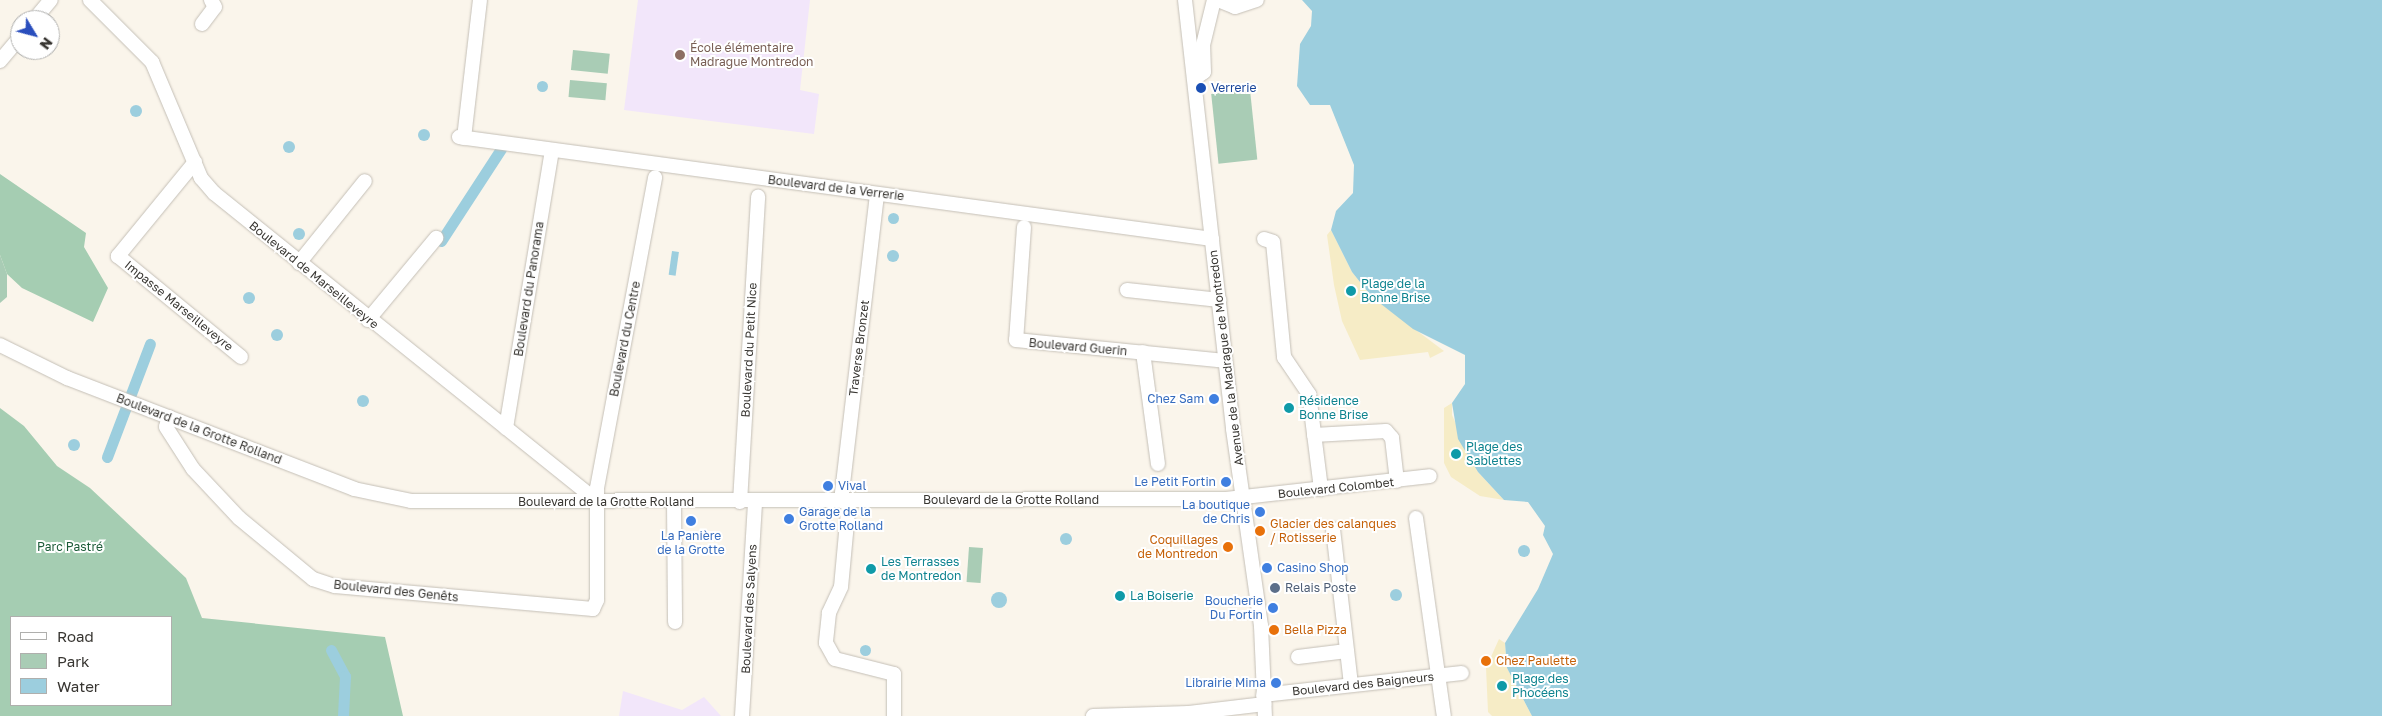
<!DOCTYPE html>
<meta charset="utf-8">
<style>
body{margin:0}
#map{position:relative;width:2382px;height:716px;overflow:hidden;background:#faf5eb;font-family:"Golos Text",sans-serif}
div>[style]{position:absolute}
.education>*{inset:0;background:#f2e6fa}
.green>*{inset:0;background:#a9ccb5;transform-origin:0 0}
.forest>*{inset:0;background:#a5cdb2}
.sand>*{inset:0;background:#f6ecc6}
.water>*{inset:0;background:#9ccede;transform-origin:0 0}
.round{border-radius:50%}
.canal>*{height:11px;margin:-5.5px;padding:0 5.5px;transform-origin:5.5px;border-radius:5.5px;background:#9ccede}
.roads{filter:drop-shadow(0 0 1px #c4bfb6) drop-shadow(0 0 1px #c4bfb6)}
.minor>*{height:14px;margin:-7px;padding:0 7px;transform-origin:7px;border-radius:7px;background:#fff}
.dots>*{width:14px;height:14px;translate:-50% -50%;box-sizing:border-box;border:2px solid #fff;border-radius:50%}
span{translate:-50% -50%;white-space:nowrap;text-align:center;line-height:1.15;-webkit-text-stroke:4px #fff;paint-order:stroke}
.education-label{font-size:12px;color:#785e54}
.left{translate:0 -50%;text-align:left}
.transit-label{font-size:12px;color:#164399}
.street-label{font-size:12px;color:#383632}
.culture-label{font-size:12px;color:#0d838f}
.shop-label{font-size:12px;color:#366cbe}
.right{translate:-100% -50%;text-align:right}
.food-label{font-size:12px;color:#c56008}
.park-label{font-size:12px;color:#1d5c39}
.service-label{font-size:12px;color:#4e5e75}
.legend{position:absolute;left:10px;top:616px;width:162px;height:90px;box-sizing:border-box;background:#fff;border:1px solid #afafad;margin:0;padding:6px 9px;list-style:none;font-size:15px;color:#383632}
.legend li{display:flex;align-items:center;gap:10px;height:25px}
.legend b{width:25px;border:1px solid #afafad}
.north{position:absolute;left:10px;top:10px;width:50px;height:50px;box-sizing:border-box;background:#fff;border:1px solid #afafad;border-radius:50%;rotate:127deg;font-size:14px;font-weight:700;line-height:20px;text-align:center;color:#383632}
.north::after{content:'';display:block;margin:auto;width:18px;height:22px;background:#2a4ebd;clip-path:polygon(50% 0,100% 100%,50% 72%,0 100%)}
</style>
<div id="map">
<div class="education">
<div style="clip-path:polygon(638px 0,810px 0,800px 90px,819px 94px,814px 134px,624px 110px)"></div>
<div style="clip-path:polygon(623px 691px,682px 710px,704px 697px,721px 716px,619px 716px)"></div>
</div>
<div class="green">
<div style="left:573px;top:50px;width:37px;height:20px;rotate:6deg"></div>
<div style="left:570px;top:80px;width:37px;height:17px;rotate:5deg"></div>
<div style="left:1250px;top:90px;width:70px;height:39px;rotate:84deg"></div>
<div style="clip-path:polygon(0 255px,7px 274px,7px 297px,0 303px)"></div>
<div style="left:969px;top:547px;width:14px;height:35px;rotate:4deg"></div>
</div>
<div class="forest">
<div style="clip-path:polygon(0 174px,86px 233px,84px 247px,108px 288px,93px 322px,22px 288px,7px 274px,0 255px)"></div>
<div style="clip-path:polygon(evenodd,0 408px,24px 426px,57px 466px,90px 488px,186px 578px,202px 618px,385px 637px,403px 716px,0 716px,0 408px,11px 617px,171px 617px,171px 705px,11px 705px,11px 617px)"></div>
</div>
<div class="sand">
<div style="clip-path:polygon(1331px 230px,1352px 272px,1372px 297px,1444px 351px,1430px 358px,1428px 352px,1360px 360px,1342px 321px,1334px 285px,1327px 235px)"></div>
<div style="clip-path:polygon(1452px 403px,1452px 415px,1478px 472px,1504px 500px,1480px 496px,1451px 477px,1444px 463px,1444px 408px)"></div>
<div style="clip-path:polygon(1499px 639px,1505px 643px,1507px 668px,1532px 716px,1492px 716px,1488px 712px,1486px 668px)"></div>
</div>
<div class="water">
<div style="clip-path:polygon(1302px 0,2382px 0,2382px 716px,1532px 716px,1507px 668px,1505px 643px,1538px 589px,1553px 554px,1543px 535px,1545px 526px,1528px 502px,1504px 500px,1478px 472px,1458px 439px,1452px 403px,1465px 384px,1465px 355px,1413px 329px,1372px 297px,1352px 272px,1331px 230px,1336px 211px,1353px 193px,1354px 165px,1330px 105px,1310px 105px,1297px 86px,1300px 44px,1311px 26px,1312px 11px)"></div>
<div class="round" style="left:536.5px;top:80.5px;width:11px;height:11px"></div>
<div class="round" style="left:130px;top:105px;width:12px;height:12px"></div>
<div class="round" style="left:418px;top:129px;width:12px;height:12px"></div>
<div class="round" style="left:283px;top:141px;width:12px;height:12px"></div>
<div class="round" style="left:887.5px;top:212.5px;width:11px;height:11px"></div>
<div class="round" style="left:293px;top:228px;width:12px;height:12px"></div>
<div class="round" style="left:887px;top:250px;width:12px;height:12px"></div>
<div style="left:672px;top:251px;width:7px;height:24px;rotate:8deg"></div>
<div class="round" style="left:243px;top:292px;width:12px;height:12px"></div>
<div class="round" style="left:271px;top:329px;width:12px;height:12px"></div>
<div class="round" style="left:357px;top:395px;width:12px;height:12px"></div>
<div class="round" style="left:68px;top:439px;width:12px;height:12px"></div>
<div class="round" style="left:1060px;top:533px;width:12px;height:12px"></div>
<div class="round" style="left:1518px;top:545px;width:12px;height:12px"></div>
<div class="round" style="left:1390px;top:589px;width:12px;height:12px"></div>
<div class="round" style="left:991px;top:592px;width:16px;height:16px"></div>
<div class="round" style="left:859.5px;top:644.5px;width:11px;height:11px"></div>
</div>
<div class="canal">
<div style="left:441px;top:241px;width:110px;rotate:-56.9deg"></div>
<div style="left:107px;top:457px;width:121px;rotate:-69.2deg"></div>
<div style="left:331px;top:650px;width:30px;rotate:62deg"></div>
<div style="left:345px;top:676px;width:40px;rotate:92.9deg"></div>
</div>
<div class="roads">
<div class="minor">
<div style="left:90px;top:0;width:88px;rotate:45deg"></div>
<div style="left:152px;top:62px;width:126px;rotate:67.1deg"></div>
<div style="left:201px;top:178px;width:20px;rotate:49deg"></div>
<div style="left:214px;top:193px;width:491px;rotate:38.8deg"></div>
<div style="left:1185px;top:0;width:432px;rotate:83.6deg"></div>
<div style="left:1233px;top:429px;width:199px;rotate:81.9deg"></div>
<div style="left:1261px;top:626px;width:90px;rotate:87.5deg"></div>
<div style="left:1218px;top:0;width:18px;rotate:22deg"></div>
<div style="left:1235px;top:7px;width:23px;rotate:-18deg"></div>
<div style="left:34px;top:20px;width:26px;rotate:-50deg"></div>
<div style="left:202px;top:24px;width:21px;rotate:-53deg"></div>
<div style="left:215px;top:7px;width:8px;rotate:-120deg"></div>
<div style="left:0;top:61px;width:31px;rotate:-50deg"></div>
<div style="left:1194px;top:79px;width:12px;rotate:-35deg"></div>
<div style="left:1204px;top:72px;width:27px;rotate:-92deg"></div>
<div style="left:1203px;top:45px;width:46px;rotate:-76.3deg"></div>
<div style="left:459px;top:137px;width:760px;rotate:7.71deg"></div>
<div style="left:464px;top:138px;width:139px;rotate:-83.4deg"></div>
<div style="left:195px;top:162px;width:122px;rotate:129.3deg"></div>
<div style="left:118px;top:256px;width:159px;rotate:39.4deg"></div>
<div style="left:1024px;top:227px;width:113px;rotate:94deg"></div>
<div style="left:1016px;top:340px;width:210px;rotate:5.7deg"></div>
<div style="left:1264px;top:239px;width:9px;rotate:18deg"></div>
<div style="left:1273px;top:242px;width:116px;rotate:84.5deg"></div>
<div style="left:1284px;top:357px;width:45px;rotate:56deg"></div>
<div style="left:1309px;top:394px;width:96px;rotate:82.8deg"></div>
<div style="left:299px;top:263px;width:105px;rotate:-51.2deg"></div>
<div style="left:1127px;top:290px;width:93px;rotate:6.2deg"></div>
<div style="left:368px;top:320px;width:107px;rotate:-50.3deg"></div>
<div style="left:0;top:345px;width:75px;rotate:26.2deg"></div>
<div style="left:67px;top:378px;width:308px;rotate:21.1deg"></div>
<div style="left:354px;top:489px;width:58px;rotate:11.9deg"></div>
<div style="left:411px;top:501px;width:815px;rotate:-0.14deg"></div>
<div style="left:1226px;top:499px;width:205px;rotate:-6.4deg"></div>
<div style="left:1143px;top:352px;width:113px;rotate:82.4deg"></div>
<div style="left:169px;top:417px;width:10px;rotate:107deg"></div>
<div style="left:166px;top:427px;width:50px;rotate:57.3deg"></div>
<div style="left:193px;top:469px;width:67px;rotate:46.8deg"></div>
<div style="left:239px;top:518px;width:96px;rotate:39.5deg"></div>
<div style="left:313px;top:579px;width:23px;rotate:18deg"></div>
<div style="left:335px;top:586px;width:259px;rotate:5.1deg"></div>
<div style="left:593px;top:609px;width:10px;rotate:-66deg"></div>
<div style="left:597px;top:600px;width:112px;rotate:-90deg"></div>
<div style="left:597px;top:488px;width:316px;rotate:-79.4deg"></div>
<div style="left:506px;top:428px;width:281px;rotate:-80.6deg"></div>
<div style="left:1314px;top:435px;width:72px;rotate:-3.2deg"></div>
<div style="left:1386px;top:431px;width:9px;rotate:49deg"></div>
<div style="left:1392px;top:438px;width:43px;rotate:83.4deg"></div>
<div style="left:841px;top:501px;width:309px;rotate:-83.3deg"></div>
<div style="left:849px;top:501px;width:86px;rotate:95.3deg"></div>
<div style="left:841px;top:587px;width:29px;rotate:115deg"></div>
<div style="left:829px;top:613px;width:30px;rotate:96deg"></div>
<div style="left:826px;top:643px;width:18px;rotate:61deg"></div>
<div style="left:835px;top:659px;width:61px;rotate:14.3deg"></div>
<div style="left:894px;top:674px;width:42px;rotate:90deg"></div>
<div style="left:674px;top:502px;width:120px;rotate:89.5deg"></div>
<div style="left:740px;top:502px;width:306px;rotate:-86.6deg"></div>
<div style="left:1416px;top:518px;width:200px;rotate:82deg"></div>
<div style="left:1333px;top:529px;width:157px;rotate:83.4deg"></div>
<div style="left:1298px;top:657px;width:49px;rotate:-7deg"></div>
<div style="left:1263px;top:695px;width:200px;rotate:-6.3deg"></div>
<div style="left:742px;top:716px;width:214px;rotate:-86.5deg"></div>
<div style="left:1093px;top:716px;width:96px;rotate:-1.8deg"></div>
<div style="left:1189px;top:713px;width:76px;rotate:-6.8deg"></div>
</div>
</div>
<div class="dots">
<div style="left:680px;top:55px;background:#8d6e63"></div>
<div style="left:1201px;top:88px;background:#1a4fb4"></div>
<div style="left:1351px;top:291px;background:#0f9aa8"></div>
<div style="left:1214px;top:399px;background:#3f7fe0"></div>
<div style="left:1289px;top:408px;background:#0f9aa8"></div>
<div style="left:1456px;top:454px;background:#0f9aa8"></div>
<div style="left:1226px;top:482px;background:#3f7fe0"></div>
<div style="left:828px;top:486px;background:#3f7fe0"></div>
<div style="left:1260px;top:512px;background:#3f7fe0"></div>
<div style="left:789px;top:519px;background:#3f7fe0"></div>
<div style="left:691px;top:521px;background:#3f7fe0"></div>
<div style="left:1260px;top:531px;background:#e8710a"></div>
<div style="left:1228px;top:547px;background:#e8710a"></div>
<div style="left:1267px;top:568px;background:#3f7fe0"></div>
<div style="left:871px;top:569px;background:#0f9aa8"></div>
<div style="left:1275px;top:588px;background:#5c6f8a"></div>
<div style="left:1120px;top:596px;background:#0f9aa8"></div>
<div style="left:1273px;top:608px;background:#3f7fe0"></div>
<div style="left:1274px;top:630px;background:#e8710a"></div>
<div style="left:1486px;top:661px;background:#e8710a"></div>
<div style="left:1276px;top:683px;background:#3f7fe0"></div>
<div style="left:1502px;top:686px;background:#0f9aa8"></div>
</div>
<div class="education-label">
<span class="left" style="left:690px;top:55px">École élémentaire<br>Madrague Montredon</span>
</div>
<div class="transit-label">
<span class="left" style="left:1211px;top:88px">Verrerie</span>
</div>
<div class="street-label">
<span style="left:836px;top:188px;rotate:7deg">Boulevard de la Verrerie</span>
<span style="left:314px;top:275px;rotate:39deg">Boulevard de Marseilleveyre</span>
<span style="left:529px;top:289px;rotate:-81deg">Boulevard du Panorama</span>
<span style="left:179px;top:306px;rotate:39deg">Impasse Marseilleveyre</span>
<span style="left:625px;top:339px;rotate:-79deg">Boulevard du Centre</span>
<span style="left:1078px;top:347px;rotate:5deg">Boulevard Guerin</span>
<span style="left:859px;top:348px;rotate:-83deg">Traverse Bronzet</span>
<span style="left:749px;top:350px;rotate:-87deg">Boulevard du Petit Nice</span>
<span style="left:1226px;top:358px;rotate:-97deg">Avenue de la Madrague de Montredon</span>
<span style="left:199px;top:429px;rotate:21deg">Boulevard de la Grotte Rolland</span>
<span style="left:1336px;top:488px;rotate:-6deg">Boulevard Colombet</span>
<span style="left:1011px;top:500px">Boulevard de la Grotte Rolland</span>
<span style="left:606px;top:502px">Boulevard de la Grotte Rolland</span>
<span style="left:396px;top:591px;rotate:6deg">Boulevard des Genêts</span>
<span style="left:749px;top:609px;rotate:-87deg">Boulevard des Salyens</span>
<span style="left:1363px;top:684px;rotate:-6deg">Boulevard des Baigneurs</span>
</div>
<div class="culture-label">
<span class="left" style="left:1361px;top:291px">Plage de la<br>Bonne Brise</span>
<span class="left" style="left:1299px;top:408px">Résidence<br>Bonne Brise</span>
<span class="left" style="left:1466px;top:454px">Plage des<br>Sablettes</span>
<span class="left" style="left:881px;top:569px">Les Terrasses<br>de Montredon</span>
<span class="left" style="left:1130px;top:596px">La Boiserie</span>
<span class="left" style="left:1512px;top:686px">Plage des<br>Phocéens</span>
</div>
<div class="shop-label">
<span class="right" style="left:1204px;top:399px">Chez Sam</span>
<span class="right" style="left:1216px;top:482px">Le Petit Fortin</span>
<span class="left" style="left:838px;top:486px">Vival</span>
<span class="right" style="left:1250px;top:512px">La boutique<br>de Chris</span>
<span class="left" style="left:799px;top:519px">Garage de la<br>Grotte Rolland</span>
<span style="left:691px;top:543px">La Panière<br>de la Grotte</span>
<span class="left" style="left:1277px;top:568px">Casino Shop</span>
<span class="right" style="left:1263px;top:608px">Boucherie<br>Du Fortin</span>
<span class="right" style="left:1266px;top:683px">Librairie Mima</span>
</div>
<div class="food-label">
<span class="left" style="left:1270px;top:531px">Glacier des calanques<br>/ Rotisserie</span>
<span class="right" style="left:1218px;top:547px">Coquillages<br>de Montredon</span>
<span class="left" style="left:1284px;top:630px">Bella Pizza</span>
<span class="left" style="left:1496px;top:661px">Chez Paulette</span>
</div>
<div class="park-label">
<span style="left:70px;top:547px">Parc Pastré</span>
</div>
<div class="service-label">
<span class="left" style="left:1285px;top:588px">Relais Poste</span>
</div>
<ul class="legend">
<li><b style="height:6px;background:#fff"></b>Road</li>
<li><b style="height:14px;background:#a9ccb5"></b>Park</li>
<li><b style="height:14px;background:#9ccede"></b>Water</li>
</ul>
<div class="north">N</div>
</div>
